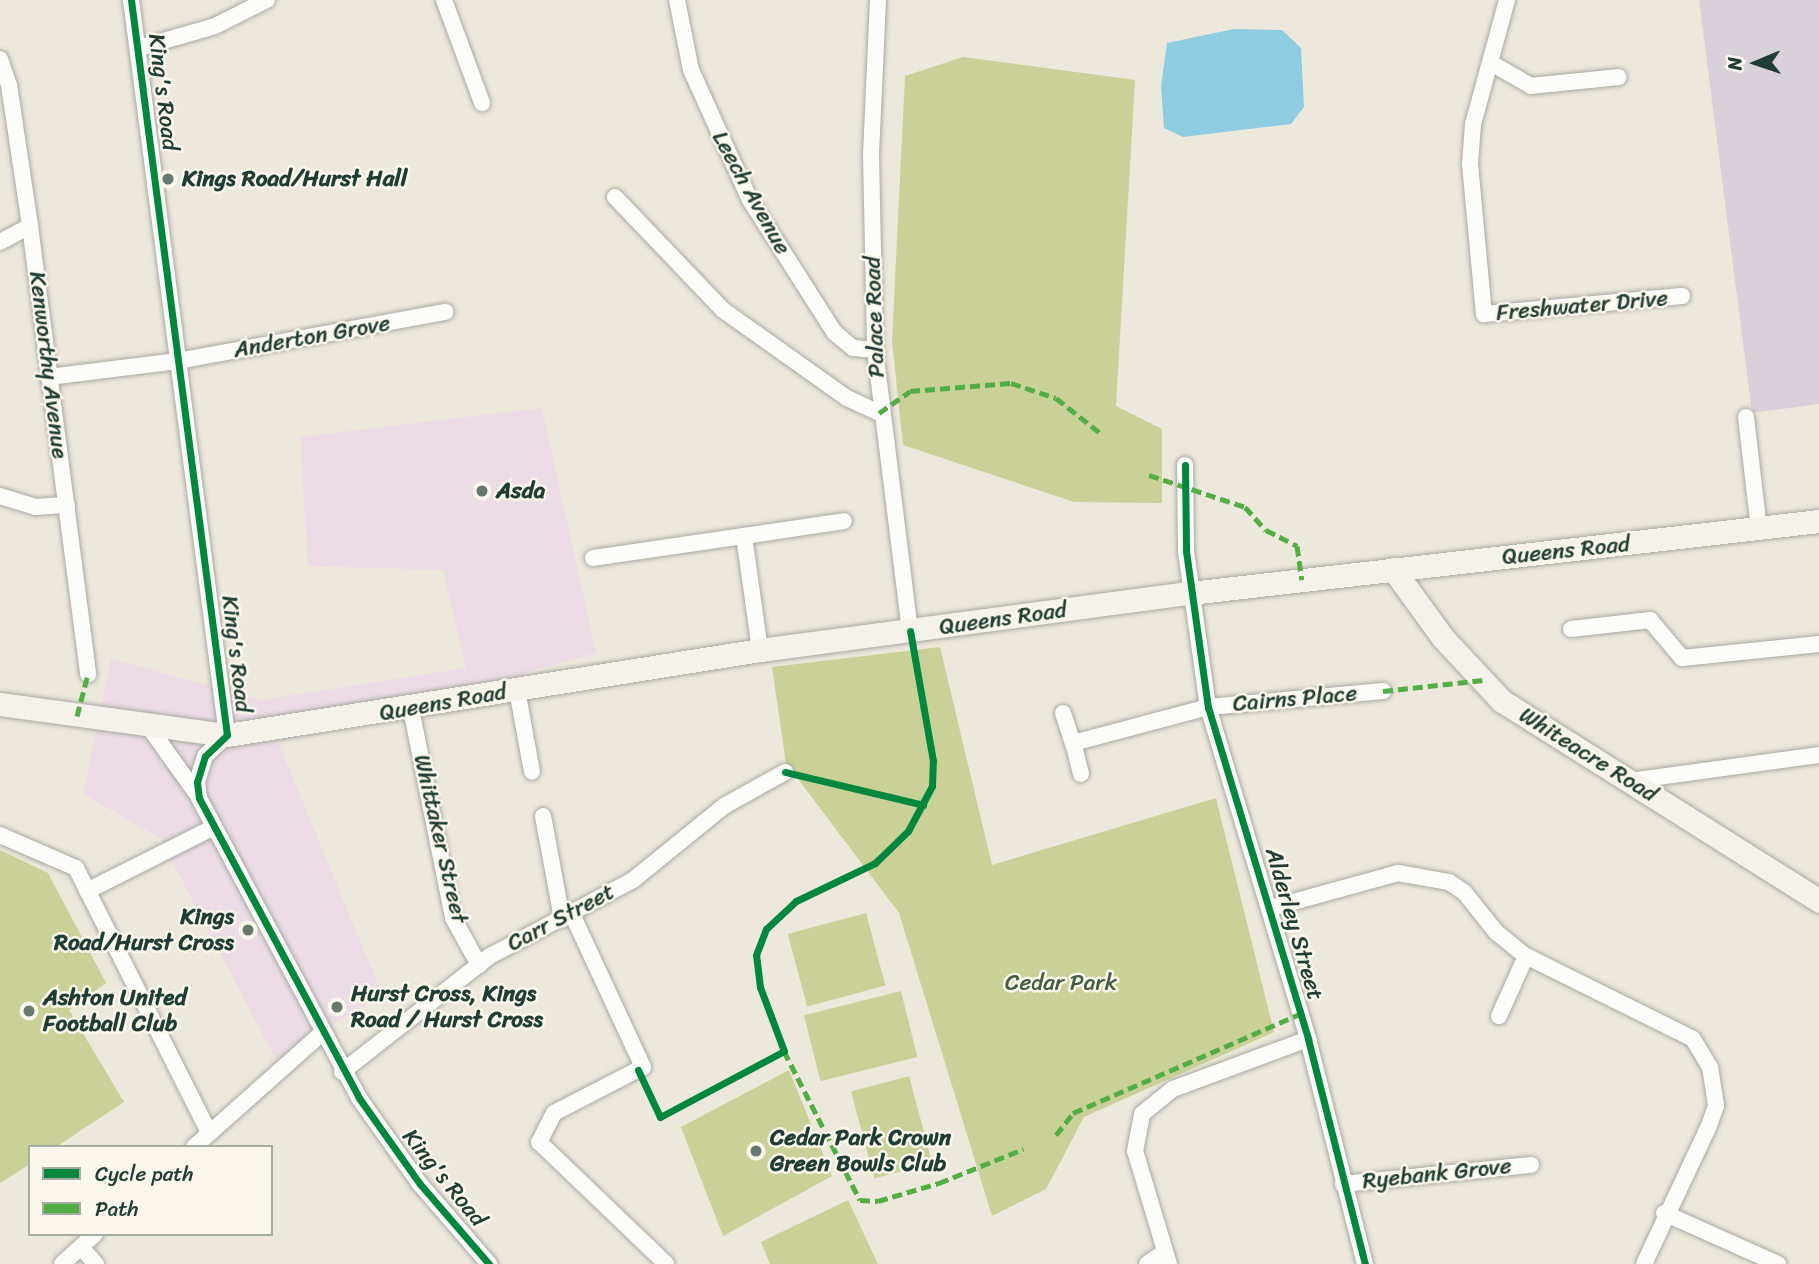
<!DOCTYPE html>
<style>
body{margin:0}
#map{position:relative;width:1819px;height:1264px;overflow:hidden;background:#ede8dc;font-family:Sriracha,sans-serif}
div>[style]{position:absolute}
.built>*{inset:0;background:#ebdce6}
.industrial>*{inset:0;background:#d9d1d9}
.green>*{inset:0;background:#c9d198;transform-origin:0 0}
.water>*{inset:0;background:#8ecde1}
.roads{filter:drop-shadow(0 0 2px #a8a9a1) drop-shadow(0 0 2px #a8a9a1)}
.minor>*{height:16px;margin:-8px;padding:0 8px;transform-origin:8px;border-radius:8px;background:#fcfcfa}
.secondary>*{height:23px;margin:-11.5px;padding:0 11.5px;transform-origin:11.5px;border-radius:11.5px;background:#f5f1eb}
.quiet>*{height:5px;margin-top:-2.5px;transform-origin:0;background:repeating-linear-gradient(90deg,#52ad45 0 10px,transparent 0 15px)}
.cycleway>*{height:7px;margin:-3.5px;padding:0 3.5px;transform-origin:3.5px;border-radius:3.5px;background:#00873e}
.dots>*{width:19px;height:19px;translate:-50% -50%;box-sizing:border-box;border:4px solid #fbf7ec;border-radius:50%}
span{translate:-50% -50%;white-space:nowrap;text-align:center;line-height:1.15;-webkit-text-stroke:5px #fbf7ec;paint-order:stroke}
.street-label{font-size:23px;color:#1f3d34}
.poi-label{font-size:23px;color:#1f3d34;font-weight:700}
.left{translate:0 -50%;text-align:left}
.right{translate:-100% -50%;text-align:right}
.park-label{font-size:23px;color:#425d3f}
.legend{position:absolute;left:28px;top:1145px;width:245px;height:91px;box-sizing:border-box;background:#fbf7ec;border:2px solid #a3ada2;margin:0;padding:9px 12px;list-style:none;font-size:21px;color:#1f3d34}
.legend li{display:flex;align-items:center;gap:14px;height:35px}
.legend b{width:35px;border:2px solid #a3ada2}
.north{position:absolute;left:1721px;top:28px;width:70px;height:70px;-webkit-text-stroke:5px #fbf7ec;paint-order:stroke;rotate:268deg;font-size:19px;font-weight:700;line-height:28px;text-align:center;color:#1f3d34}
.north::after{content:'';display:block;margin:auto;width:24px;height:32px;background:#1f3d34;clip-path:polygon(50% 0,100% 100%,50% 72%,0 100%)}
</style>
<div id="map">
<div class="built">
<div style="clip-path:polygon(542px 408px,596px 653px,278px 742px,382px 994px,276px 1060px,160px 838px,83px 794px,111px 659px,262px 700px,466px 668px,443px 570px,308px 566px,300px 437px)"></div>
</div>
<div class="industrial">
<div style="clip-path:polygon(1699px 0,1819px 0,1819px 404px,1752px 413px)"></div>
</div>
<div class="green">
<div style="clip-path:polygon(963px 57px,1135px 80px,1116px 406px,1162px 429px,1162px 503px,1074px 502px,903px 445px,892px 341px,905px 76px)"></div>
<div style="clip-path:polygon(940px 647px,992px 865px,1216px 798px,1274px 1032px,1084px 1117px,1046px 1189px,992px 1216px,899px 913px,786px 763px,772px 667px)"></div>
<div style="clip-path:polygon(0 850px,48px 873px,106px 983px,69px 1010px,124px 1102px,56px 1147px,30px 1147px,30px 1164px,0 1183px)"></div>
<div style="left:866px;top:913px;width:75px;height:81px;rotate:75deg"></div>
<div style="left:901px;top:991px;width:68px;height:100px;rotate:76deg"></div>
<div style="clip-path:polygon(789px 1070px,832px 1176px,723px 1236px,681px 1127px)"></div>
<div style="left:909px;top:1076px;width:90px;height:60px;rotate:75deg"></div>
<div style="clip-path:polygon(848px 1200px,878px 1264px,770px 1264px,761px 1242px)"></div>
</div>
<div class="water">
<div style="clip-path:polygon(1234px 29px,1282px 30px,1301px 48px,1304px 107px,1291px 124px,1183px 137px,1164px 128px,1161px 86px,1167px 43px)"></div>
</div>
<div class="roads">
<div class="minor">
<div style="left:131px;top:0;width:741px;rotate:82.56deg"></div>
<div style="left:227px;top:735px;width:30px;rotate:136deg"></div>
<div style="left:205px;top:756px;width:27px;rotate:107deg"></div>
<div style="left:197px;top:782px;width:16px;rotate:83deg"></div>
<div style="left:199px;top:798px;width:340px;rotate:61.9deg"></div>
<div style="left:359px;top:1098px;width:105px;rotate:54.7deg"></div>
<div style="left:420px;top:1184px;width:106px;rotate:49.2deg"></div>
<div style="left:444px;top:0;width:110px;rotate:69.7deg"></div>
<div style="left:677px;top:0;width:71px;rotate:78.7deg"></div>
<div style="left:691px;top:70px;width:143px;rotate:65.6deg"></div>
<div style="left:750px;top:200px;width:156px;rotate:57.5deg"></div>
<div style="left:834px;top:332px;width:25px;rotate:40deg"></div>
<div style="left:853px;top:348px;width:22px;rotate:5deg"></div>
<div style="left:878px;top:0;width:155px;rotate:92.6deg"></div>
<div style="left:871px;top:155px;width:195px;rotate:88.8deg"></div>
<div style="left:875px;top:350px;width:283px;rotate:82.9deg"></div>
<div style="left:1507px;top:0;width:129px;rotate:105.3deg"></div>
<div style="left:1473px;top:124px;width:40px;rotate:94.3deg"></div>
<div style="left:1470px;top:164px;width:151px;rotate:84.7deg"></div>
<div style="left:1484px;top:314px;width:199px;rotate:-5.2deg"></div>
<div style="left:139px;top:48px;width:79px;rotate:-16.1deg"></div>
<div style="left:215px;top:26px;width:58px;rotate:-26.6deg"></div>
<div style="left:0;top:59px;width:28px;rotate:71deg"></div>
<div style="left:9px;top:85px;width:143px;rotate:81.5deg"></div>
<div style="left:30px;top:226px;width:452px;rotate:82.6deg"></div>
<div style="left:1491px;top:63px;width:46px;rotate:29.9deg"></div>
<div style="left:1531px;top:86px;width:88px;rotate:-5.8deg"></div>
<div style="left:615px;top:197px;width:156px;rotate:46.3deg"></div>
<div style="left:723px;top:310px;width:152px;rotate:35.4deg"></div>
<div style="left:847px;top:398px;width:35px;rotate:25deg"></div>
<div style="left:0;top:242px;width:34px;rotate:-28deg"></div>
<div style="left:49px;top:377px;width:130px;rotate:-7.1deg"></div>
<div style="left:178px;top:361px;width:272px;rotate:-10.4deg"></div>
<div style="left:1746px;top:417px;width:114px;rotate:83.4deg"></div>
<div style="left:1185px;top:465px;width:86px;rotate:89.3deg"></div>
<div style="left:1186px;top:551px;width:158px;rotate:82deg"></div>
<div style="left:1208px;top:707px;width:347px;rotate:73.2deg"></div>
<div style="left:1308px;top:1039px;width:232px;rotate:75.8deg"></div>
<div style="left:0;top:496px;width:37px;rotate:17deg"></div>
<div style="left:35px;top:507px;width:32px;rotate:-4deg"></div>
<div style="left:593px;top:558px;width:153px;rotate:-8.3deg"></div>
<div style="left:1571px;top:629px;width:80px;rotate:-6.5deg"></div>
<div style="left:1650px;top:620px;width:50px;rotate:49.9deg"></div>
<div style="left:1682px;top:658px;width:138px;rotate:-5.8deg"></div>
<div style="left:760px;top:650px;width:115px;rotate:-98deg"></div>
<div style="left:744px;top:536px;width:101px;rotate:-8.5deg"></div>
<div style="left:517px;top:690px;width:83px;rotate:79.6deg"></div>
<div style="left:411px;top:709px;width:213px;rotate:78.6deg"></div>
<div style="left:453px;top:918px;width:54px;rotate:61deg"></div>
<div style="left:1063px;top:713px;width:32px;rotate:72deg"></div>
<div style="left:149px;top:727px;width:81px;rotate:54.5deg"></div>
<div style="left:1081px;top:774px;width:32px;rotate:-104deg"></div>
<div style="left:1073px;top:743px;width:140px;rotate:-14.9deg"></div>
<div style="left:1208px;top:707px;width:176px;rotate:-5.2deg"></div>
<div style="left:1629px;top:781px;width:192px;rotate:-7.8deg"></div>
<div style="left:543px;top:816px;width:105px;rotate:79.5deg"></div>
<div style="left:0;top:835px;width:83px;rotate:23.5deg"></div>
<div style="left:76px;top:868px;width:297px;rotate:63.3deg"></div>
<div style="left:87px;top:891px;width:142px;rotate:-26.7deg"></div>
<div style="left:1271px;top:908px;width:132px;rotate:-15.4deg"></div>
<div style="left:1398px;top:873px;width:52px;rotate:10deg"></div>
<div style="left:1449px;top:882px;width:18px;rotate:34deg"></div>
<div style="left:1464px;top:892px;width:51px;rotate:51.3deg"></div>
<div style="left:1496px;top:932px;width:38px;rotate:39deg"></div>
<div style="left:1526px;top:956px;width:66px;rotate:114.2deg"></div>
<div style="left:572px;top:914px;width:169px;rotate:65.1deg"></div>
<div style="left:643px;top:1067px;width:100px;rotate:152.7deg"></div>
<div style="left:554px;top:1113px;width:33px;rotate:117deg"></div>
<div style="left:539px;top:1142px;width:176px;rotate:43.8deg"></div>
<div style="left:1526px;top:956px;width:186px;rotate:26.4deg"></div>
<div style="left:1693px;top:1039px;width:33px;rotate:59deg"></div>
<div style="left:1710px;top:1067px;width:39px;rotate:81deg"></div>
<div style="left:1716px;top:1106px;width:23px;rotate:110deg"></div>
<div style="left:1708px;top:1128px;width:150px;rotate:115.2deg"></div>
<div style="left:342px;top:1072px;width:188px;rotate:-38.1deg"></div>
<div style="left:490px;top:956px;width:162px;rotate:-28deg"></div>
<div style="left:633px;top:880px;width:117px;rotate:-39.1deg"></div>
<div style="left:724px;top:806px;width:70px;rotate:-29.1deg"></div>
<div style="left:194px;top:1147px;width:171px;rotate:-41.7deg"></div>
<div style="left:1343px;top:1184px;width:189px;rotate:-5.8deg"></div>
<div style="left:1664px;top:1213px;width:125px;rotate:24.1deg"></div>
<div style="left:81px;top:1247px;width:23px;rotate:49deg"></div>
<div style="left:62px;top:1264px;width:45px;rotate:-42.3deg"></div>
<div style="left:1147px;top:1264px;width:22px;rotate:-34deg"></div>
<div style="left:1169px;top:1264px;width:118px;rotate:-106.7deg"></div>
<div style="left:1135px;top:1151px;width:38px;rotate:-79deg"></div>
<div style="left:1142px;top:1114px;width:40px;rotate:-39deg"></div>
<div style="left:1173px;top:1089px;width:144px;rotate:-20.3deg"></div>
</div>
<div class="secondary">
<div style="left:1393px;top:569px;width:85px;rotate:54.1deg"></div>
<div style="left:1443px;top:638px;width:86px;rotate:46.9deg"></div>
<div style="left:1502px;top:701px;width:375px;rotate:32.2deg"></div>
<div style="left:0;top:704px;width:229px;rotate:7.8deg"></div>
<div style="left:227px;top:735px;width:540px;rotate:-9.06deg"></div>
<div style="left:760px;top:650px;width:434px;rotate:-7.6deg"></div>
<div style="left:1190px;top:593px;width:633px;rotate:-6.53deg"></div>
</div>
</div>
<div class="quiet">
<div style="left:879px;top:413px;width:38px;rotate:-35deg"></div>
<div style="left:910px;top:391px;width:101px;rotate:-4.5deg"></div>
<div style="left:1011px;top:383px;width:47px;rotate:18.4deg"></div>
<div style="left:1056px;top:398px;width:55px;rotate:38.3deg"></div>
<div style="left:1149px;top:475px;width:101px;rotate:18.4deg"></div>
<div style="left:1245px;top:507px;width:31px;rotate:48deg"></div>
<div style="left:1266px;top:530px;width:35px;rotate:27deg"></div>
<div style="left:1297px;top:546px;width:34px;rotate:82deg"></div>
<div style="left:1383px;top:691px;width:101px;rotate:-6.3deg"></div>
<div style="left:77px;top:716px;width:43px;rotate:-75.3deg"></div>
<div style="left:784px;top:1051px;width:167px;rotate:63deg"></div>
<div style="left:860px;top:1200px;width:18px;rotate:3deg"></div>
<div style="left:878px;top:1201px;width:64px;rotate:-16.4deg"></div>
<div style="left:939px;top:1183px;width:91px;rotate:-22deg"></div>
<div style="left:1056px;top:1135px;width:28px;rotate:-52deg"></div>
<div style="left:1073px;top:1113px;width:248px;rotate:-23.6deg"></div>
</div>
<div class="cycleway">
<div style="left:131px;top:0;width:741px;rotate:82.56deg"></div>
<div style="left:227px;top:735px;width:30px;rotate:136deg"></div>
<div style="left:205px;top:756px;width:27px;rotate:107deg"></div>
<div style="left:197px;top:782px;width:16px;rotate:83deg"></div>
<div style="left:199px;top:798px;width:340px;rotate:61.9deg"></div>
<div style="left:359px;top:1098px;width:105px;rotate:54.7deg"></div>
<div style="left:420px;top:1184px;width:106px;rotate:49.2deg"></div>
<div style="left:1185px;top:465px;width:86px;rotate:89.3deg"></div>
<div style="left:1186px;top:551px;width:158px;rotate:82deg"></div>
<div style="left:1208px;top:707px;width:347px;rotate:73.2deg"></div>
<div style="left:1308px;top:1039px;width:232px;rotate:75.8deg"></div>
<div style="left:785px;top:772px;width:142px;rotate:13.4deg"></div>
<div style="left:638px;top:1070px;width:52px;rotate:64.9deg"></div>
<div style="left:660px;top:1117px;width:140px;rotate:-28deg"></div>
<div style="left:784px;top:1051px;width:68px;rotate:-110.6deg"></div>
<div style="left:760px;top:987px;width:32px;rotate:-97deg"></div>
<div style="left:756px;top:955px;width:28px;rotate:-69deg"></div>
<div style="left:766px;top:929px;width:41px;rotate:-43deg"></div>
<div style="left:796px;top:901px;width:88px;rotate:-25.7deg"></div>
<div style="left:875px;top:863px;width:46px;rotate:-44.1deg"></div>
<div style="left:908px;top:831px;width:51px;rotate:-61.9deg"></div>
<div style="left:932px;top:786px;width:25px;rotate:-88deg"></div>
<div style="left:933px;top:761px;width:132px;rotate:-100deg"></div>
</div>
<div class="dots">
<div style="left:168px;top:179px;background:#67796f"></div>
<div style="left:482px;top:491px;background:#67796f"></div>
<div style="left:248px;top:930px;background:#67796f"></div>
<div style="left:337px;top:1007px;background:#67796f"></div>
<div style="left:29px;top:1011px;background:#67796f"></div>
<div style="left:756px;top:1151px;background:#67796f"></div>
</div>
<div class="street-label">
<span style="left:163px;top:92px;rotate:83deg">King's Road</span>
<span style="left:751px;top:193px;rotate:61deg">Leech Avenue</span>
<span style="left:1582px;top:306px;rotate:-5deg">Freshwater Drive</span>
<span style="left:875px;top:317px;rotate:-92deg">Palace Road</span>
<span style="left:312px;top:337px;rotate:-10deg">Anderton Grove</span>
<span style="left:48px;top:365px;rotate:83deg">Kenworthy Avenue</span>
<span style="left:1566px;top:551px;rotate:-6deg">Queens Road</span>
<span style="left:1003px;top:619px;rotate:-8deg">Queens Road</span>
<span style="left:236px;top:654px;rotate:83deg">King's Road</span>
<span style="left:1295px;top:699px;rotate:-5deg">Cairns Place</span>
<span style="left:443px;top:703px;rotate:-10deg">Queens Road</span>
<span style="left:1588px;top:755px;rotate:32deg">Whiteacre Road</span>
<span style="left:440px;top:839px;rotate:77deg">Whittaker Street</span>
<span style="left:561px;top:918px;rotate:-28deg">Carr Street</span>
<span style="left:1294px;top:924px;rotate:74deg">Alderley Street</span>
<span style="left:1437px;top:1174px;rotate:-6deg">Ryebank Grove</span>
<span style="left:444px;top:1178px;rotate:51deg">King's Road</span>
</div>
<div class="poi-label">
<span class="left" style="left:182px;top:179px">Kings Road/Hurst Hall</span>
<span class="left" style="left:496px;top:491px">Asda</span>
<span class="right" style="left:234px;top:930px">Kings<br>Road/Hurst Cross</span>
<span class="left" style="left:351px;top:1007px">Hurst Cross, Kings<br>Road / Hurst Cross</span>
<span class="left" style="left:43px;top:1011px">Ashton United<br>Football Club</span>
<span class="left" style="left:770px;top:1151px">Cedar Park Crown<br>Green Bowls Club</span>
</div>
<div class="park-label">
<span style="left:1061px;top:983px">Cedar Park</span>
</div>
<ul class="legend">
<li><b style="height:9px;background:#00873e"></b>Cycle path</li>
<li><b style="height:9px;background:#52ad45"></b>Path</li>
</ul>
<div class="north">N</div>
</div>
